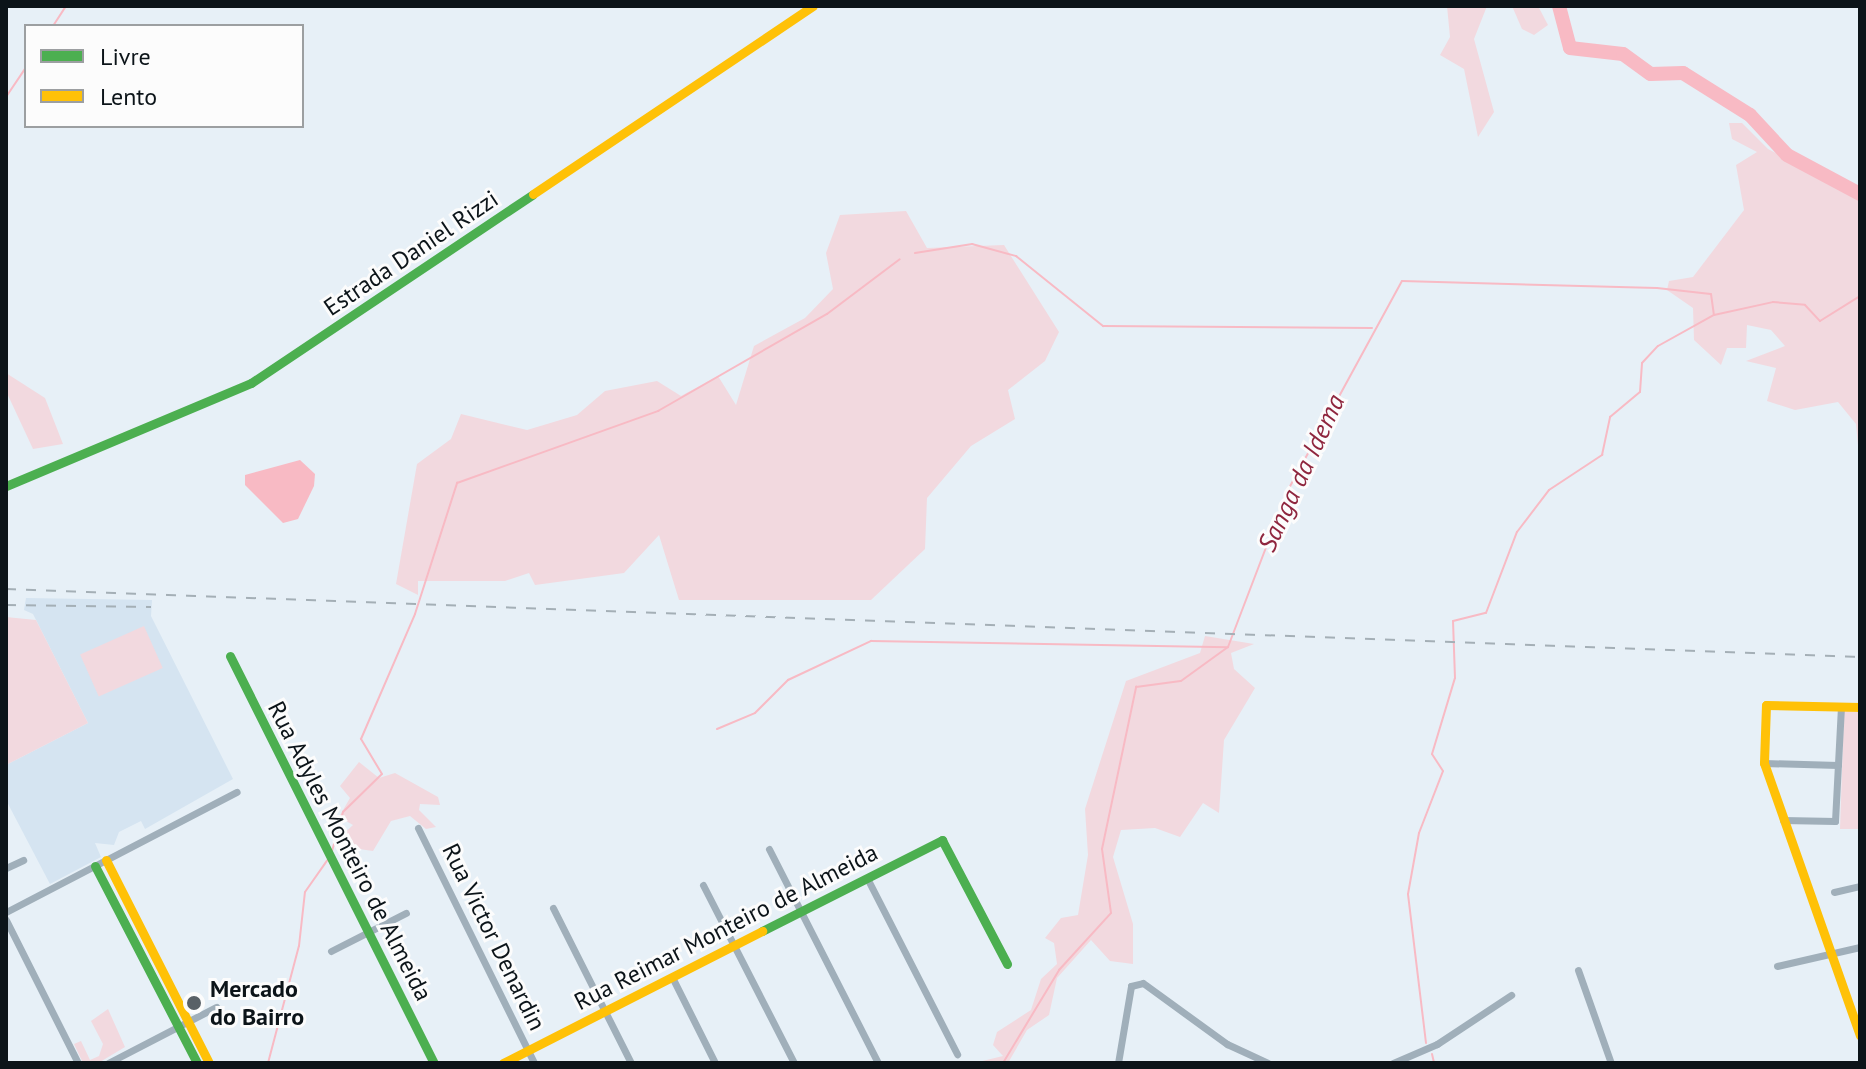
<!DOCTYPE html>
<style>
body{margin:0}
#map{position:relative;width:1866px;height:1069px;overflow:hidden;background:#e7f0f7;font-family:"PT Sans",sans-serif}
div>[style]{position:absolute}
.built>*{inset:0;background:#d5e4f1}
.green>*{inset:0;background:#f2d9df;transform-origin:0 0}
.water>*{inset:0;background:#f8bac4}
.stream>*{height:2px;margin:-1px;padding:0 1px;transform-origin:1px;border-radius:1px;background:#f8bac4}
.river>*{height:14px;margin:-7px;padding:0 7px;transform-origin:7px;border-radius:7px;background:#f8bac4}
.street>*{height:7px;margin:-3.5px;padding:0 3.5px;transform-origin:3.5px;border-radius:3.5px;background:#a0afba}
.fast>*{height:9px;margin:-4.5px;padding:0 4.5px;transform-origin:4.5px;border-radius:4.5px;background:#4caf50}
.slow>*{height:9px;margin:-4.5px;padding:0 4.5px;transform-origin:4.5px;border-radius:4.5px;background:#ffc107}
.rail>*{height:2px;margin-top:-1px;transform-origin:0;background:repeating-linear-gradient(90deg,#a4afb6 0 10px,transparent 0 20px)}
.dots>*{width:22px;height:22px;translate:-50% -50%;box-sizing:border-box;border:4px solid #fcfcfc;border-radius:50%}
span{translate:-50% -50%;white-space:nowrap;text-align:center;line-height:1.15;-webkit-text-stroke:6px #fcfcfc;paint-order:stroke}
.street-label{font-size:24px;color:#0c1419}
.poi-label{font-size:24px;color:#0c1419;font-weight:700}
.left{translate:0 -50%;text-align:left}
.water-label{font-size:26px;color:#8f263e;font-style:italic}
.frame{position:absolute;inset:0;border:8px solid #0c1419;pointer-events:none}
.legend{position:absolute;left:24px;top:24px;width:280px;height:104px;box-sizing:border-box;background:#fcfcfc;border:2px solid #9c9fa1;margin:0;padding:10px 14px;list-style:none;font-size:24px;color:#0c1419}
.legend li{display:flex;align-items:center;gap:16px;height:40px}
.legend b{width:40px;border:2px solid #9c9fa1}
</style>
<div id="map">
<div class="built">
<div style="clip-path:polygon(26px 598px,152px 600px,151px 616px,233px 779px,145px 829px,141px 821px,119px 832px,114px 845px,95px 843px,101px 857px,50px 884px,6px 800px,6px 765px,88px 723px,33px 614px,24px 610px)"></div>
</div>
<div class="green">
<div style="clip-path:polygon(1447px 6px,1487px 6px,1474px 39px,1494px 112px,1478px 137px,1464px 69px,1440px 55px,1450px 37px)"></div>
<div style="clip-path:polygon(1512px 6px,1538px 6px,1548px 25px,1534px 35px,1522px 29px)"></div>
<div style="clip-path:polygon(1729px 123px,1742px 123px,1768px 149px,1860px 196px,1860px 467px,1856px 424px,1838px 402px,1795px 410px,1767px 401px,1776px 368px,1746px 361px,1785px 346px,1771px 330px,1747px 325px,1746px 348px,1727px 348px,1721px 365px,1694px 340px,1693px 308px,1667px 290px,1669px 281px,1693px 277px,1744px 210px,1736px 165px,1757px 152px,1732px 139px)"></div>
<div style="clip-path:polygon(906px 211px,927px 248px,1004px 245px,1059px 332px,1045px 361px,1008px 390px,1015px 419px,971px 446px,927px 498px,925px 549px,871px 600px,679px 600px,659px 535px,624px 573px,535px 585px,529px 573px,505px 581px,418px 581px,418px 595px,396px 584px,417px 464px,451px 439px,461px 414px,527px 430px,577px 415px,605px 391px,657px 381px,681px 396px,718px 376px,736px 405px,754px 346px,805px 318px,833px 289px,826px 253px,840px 215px)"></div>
<div style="clip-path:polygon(6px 373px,45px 398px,63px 444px,33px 449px,6px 391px)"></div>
<div style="clip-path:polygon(6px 617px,36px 620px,88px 723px,6px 765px)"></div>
<div style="left:144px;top:626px;width:46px;height:70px;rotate:66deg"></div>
<div style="clip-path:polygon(1205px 636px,1254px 644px,1231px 653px,1234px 669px,1255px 688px,1224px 740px,1219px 813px,1203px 803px,1180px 837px,1155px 828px,1121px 830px,1113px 857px,1133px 924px,1133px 964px,1110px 961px,1091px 940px,1057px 978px,1049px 1015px,1027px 1030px,1008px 1063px,974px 1063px,1003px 1056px,993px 1045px,997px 1032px,1031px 1010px,1041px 979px,1057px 964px,1054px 943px,1045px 938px,1061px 918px,1078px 915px,1088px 855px,1085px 809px,1126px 681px,1200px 653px)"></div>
<div style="clip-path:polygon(1844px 711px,1860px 712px,1860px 829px,1840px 829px)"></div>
<div style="clip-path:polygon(359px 762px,379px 778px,395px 773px,438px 797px,440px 805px,420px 804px,419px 810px,436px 827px,426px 829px,410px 816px,391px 821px,373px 851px,352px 848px,347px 860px,337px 840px,353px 825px,339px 817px,350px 798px,340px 786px)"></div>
<div style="clip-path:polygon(108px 1009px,125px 1047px,100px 1062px,83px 1063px,74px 1044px,81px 1041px,90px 1060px,99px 1056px,103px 1044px,91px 1021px)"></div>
</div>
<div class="water">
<div style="clip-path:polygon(300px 460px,315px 474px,314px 486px,298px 519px,283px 523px,245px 485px,245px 475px)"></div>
</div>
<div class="stream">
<div style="left:53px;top:26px;width:24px;rotate:-57deg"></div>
<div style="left:6px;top:97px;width:36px;rotate:-56deg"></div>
<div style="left:915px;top:253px;width:58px;rotate:-9deg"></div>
<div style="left:972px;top:244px;width:46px;rotate:15.3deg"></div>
<div style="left:1016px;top:256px;width:112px;rotate:38.8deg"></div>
<div style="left:1103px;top:326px;width:269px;rotate:0.4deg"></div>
<div style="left:717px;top:729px;width:41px;rotate:-22.8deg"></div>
<div style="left:755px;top:713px;width:47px;rotate:-45deg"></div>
<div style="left:788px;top:680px;width:92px;rotate:-25.2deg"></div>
<div style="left:871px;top:641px;width:357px;rotate:1deg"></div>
<div style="left:332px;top:851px;width:41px;rotate:-74.2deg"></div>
<div style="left:343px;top:812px;width:54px;rotate:-44.3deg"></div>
<div style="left:382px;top:774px;width:41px;rotate:-121deg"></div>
<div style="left:361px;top:739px;width:136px;rotate:-66.6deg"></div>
<div style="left:415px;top:614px;width:138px;rotate:-72.2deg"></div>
<div style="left:457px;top:483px;width:214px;rotate:-19.7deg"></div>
<div style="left:658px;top:411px;width:195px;rotate:-29.9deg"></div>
<div style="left:827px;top:314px;width:91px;rotate:-37deg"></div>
<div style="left:1426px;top:1043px;width:150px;rotate:-96.9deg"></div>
<div style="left:1408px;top:894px;width:62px;rotate:-79.8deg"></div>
<div style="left:1419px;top:833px;width:66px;rotate:-68.8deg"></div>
<div style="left:1443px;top:771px;width:20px;rotate:-123deg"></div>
<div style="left:1432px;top:754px;width:79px;rotate:-73.2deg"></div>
<div style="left:1455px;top:678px;width:57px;rotate:-92deg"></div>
<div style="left:1453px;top:621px;width:34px;rotate:-14deg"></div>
<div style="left:1486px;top:613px;width:87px;rotate:-69.1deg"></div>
<div style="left:1517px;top:532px;width:53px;rotate:-52.7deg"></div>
<div style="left:1549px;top:490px;width:64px;rotate:-33.4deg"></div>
<div style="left:1602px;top:455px;width:39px;rotate:-78deg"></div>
<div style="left:1610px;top:417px;width:39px;rotate:-40deg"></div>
<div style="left:1640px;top:392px;width:29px;rotate:-86deg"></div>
<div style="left:1642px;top:363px;width:23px;rotate:-47deg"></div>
<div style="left:1658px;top:346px;width:64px;rotate:-29deg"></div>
<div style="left:1714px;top:315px;width:60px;rotate:-12.4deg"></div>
<div style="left:1773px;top:302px;width:32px;rotate:5deg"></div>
<div style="left:1805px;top:305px;width:22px;rotate:47deg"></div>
<div style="left:1820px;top:321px;width:47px;rotate:-32deg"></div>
<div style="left:1432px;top:1054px;width:9px;rotate:77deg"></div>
<div style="left:268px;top:1063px;width:121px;rotate:-75.2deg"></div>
<div style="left:299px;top:946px;width:54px;rotate:-83.7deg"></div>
<div style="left:305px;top:892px;width:39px;rotate:-55deg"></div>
<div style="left:1003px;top:1063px;width:109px;rotate:-58.9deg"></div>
<div style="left:1059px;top:970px;width:77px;rotate:-47.6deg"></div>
<div style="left:1111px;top:913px;width:65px;rotate:-98deg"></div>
<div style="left:1102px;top:849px;width:166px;rotate:-78.1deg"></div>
<div style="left:1136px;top:687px;width:45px;rotate:-7.6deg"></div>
<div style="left:1181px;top:681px;width:58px;rotate:-35.9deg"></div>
<div style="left:1228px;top:647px;width:168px;rotate:-69.1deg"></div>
<div style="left:1288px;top:490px;width:238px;rotate:-61.4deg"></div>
<div style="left:1402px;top:281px;width:255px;rotate:1.6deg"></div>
<div style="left:1657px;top:288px;width:54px;rotate:6.3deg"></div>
<div style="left:1711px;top:294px;width:21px;rotate:82deg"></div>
</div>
<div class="river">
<div style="left:1559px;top:6px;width:43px;rotate:75.3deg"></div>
<div style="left:1570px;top:48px;width:53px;rotate:6.5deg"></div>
<div style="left:1623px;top:54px;width:34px;rotate:36deg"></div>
<div style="left:1651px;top:74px;width:32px;rotate:-2deg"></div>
<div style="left:1683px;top:73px;width:79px;rotate:32.1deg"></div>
<div style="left:1750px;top:115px;width:54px;rotate:47.2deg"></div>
<div style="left:1787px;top:155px;width:83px;rotate:28.1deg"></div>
</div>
<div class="street">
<div style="left:1764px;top:763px;width:74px;rotate:1.5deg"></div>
<div style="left:1783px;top:820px;width:52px;rotate:1.1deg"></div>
<div style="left:1835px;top:821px;width:114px;rotate:-87deg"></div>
<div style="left:418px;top:828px;width:262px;rotate:63.7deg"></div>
<div style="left:769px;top:849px;width:240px;rotate:63deg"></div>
<div style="left:6px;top:868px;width:19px;rotate:-25deg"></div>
<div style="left:867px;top:878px;width:198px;rotate:62.9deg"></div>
<div style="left:703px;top:885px;width:200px;rotate:62.9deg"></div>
<div style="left:1834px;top:892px;width:27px;rotate:-13deg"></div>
<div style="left:553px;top:908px;width:174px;rotate:63.3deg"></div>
<div style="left:6px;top:912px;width:260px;rotate:-27.5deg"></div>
<div style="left:6px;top:920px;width:160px;rotate:63.3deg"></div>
<div style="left:331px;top:951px;width:84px;rotate:-26.9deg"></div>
<div style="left:1777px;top:966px;width:85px;rotate:-12.9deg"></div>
<div style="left:1578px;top:970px;width:99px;rotate:70.5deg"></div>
<div style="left:672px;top:977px;width:96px;rotate:63.4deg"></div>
<div style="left:108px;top:1063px;width:122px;rotate:-27.4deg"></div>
<div style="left:1118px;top:1063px;width:78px;rotate:-80.4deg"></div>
<div style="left:1131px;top:986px;width:12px;rotate:-14deg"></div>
<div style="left:1143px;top:983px;width:104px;rotate:36deg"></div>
<div style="left:1227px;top:1044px;width:45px;rotate:24.9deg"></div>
<div style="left:1393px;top:1063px;width:48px;rotate:-23.4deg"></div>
<div style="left:1437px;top:1044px;width:89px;rotate:-33.5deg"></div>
</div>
<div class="fast">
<div style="left:6px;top:486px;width:266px;rotate:-22.8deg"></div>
<div style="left:251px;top:383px;width:339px;rotate:-33.8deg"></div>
<div style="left:230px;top:656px;width:455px;rotate:63.4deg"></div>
<div style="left:95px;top:866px;width:222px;rotate:62.6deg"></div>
<div style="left:762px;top:931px;width:202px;rotate:-26.8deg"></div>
<div style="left:942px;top:840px;width:140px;rotate:62.3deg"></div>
</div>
<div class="slow">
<div style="left:533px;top:194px;width:337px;rotate:-33.9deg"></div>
<div style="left:1860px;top:707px;width:94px;rotate:-178.8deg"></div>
<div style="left:1766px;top:705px;width:58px;rotate:92deg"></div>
<div style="left:1764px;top:763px;width:289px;rotate:70.6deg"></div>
<div style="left:106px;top:860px;width:228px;rotate:63.1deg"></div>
<div style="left:503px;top:1063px;width:291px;rotate:-27deg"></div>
</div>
<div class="rail">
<div style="left:6px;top:589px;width:1855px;rotate:2.1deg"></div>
<div style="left:6px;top:605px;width:145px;rotate:0.8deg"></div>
</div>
<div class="dots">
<div style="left:194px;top:1003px;background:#596167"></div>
</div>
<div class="street-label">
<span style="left:411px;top:253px;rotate:-34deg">Estrada Daniel Rizzi</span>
<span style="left:350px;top:851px;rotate:63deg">Rua Adyles Monteiro de Almeida</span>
<span style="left:726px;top:927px;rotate:-27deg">Rua Reimar Monteiro de Almeida</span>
<span style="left:494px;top:937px;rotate:64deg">Rua Victor Denardin</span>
</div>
<div class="poi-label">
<span class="left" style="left:210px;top:1003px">Mercado<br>do Bairro</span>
</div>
<div class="water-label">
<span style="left:1301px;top:473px;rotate:-65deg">Sanga da Idema</span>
</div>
<div class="frame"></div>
<ul class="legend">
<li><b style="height:10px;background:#4caf50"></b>Livre</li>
<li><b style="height:10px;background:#ffc107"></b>Lento</li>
</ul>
</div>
